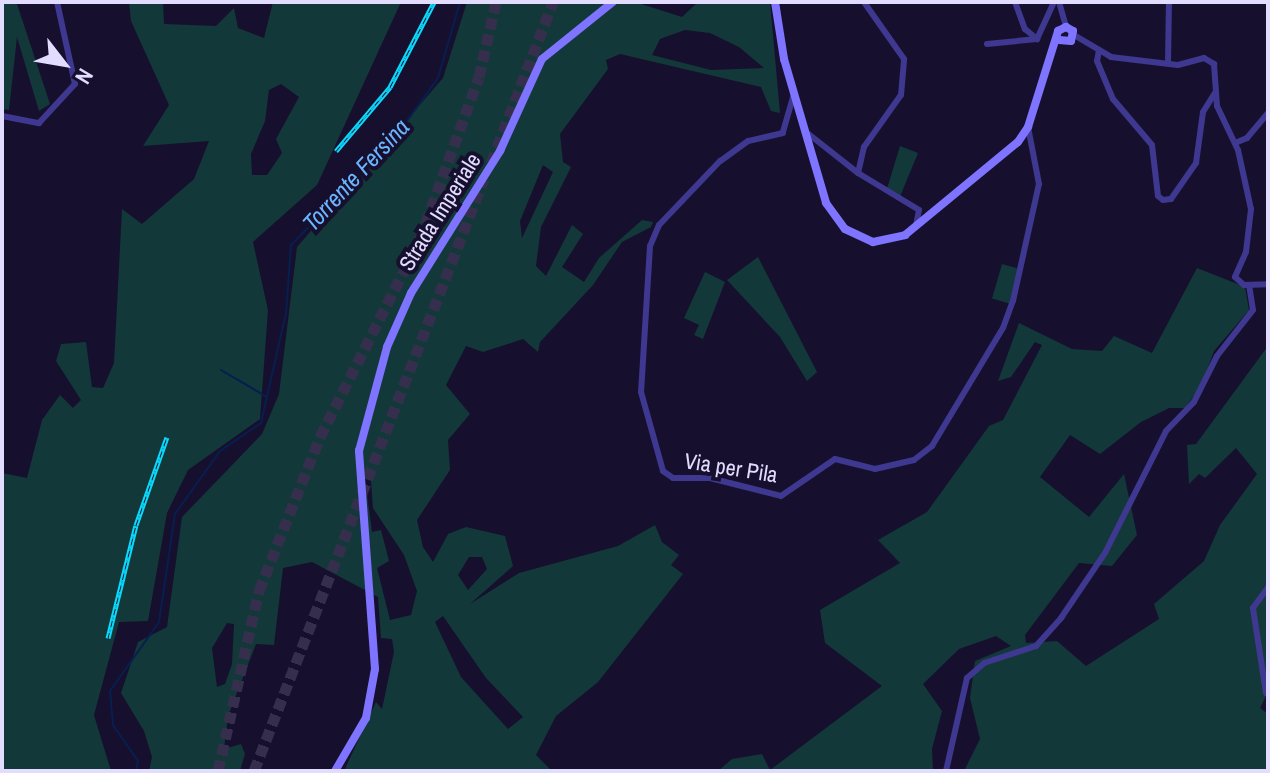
<!DOCTYPE html>
<style>
body{margin:0}
#map{position:relative;width:1270px;height:773px;overflow:hidden;background:#16102e;font-family:"Archivo Narrow",sans-serif}
div>[style]{position:absolute}
.green>*{inset:0;background:#123839;transform-origin:0 0}
.stream>*{height:2px;margin:-1px;padding:0 1px;transform-origin:1px;border-radius:1px;background:#071e50}
.highway-tunnel>*{height:11px;margin-top:-5.5px;transform-origin:0;background:repeating-linear-gradient(90deg,#352f4d 0 11px,transparent 0 16.5px)}
.street>*{height:6px;margin:-3px;padding:0 3px;transform-origin:3px;border-radius:3px;background:#3f3890}
.secondary>*{height:8px;margin:-4px;padding:0 4px;transform-origin:4px;border-radius:4px;background:#7e74ff}
.rail>*{height:5px;margin-top:-2.5px;transform-origin:0;background:repeating-linear-gradient(90deg,#16102e 0 6px,#09dbff 0 12px);box-sizing:border-box;border-block:2px solid #09dbff}
span{translate:-50% -50%;white-space:nowrap;text-align:center;line-height:1.15;-webkit-text-stroke:8px #16102e;paint-order:stroke}
.street-label{font-size:22px;color:#e2ddff}
.water-label{font-size:24px;color:#6bb4ff;font-style:italic}
.frame{position:absolute;inset:0;border:4px solid #e2ddff;pointer-events:none}
.north{position:absolute;left:24px;top:24px;width:80px;height:80px;-webkit-text-stroke:6px #16102e;paint-order:stroke;rotate:121deg;font-size:22px;font-weight:700;line-height:32px;text-align:center;color:#e2ddff}
.north::after{content:'';display:block;margin:auto;width:28px;height:36px;background:#e2ddff;clip-path:polygon(50% 0,100% 100%,50% 72%,0 100%)}
</style>
<div id="map">
<div class="green">
<div style="clip-path:polygon(2px 2px,16px 2px,18px 7px,50px 104px,39px 111px,17px 37px,9px 110px,2px 109px)"></div>
<div style="clip-path:polygon(evenodd,129px 2px,163px 2px,164px 24px,216px 26px,234px 8px,238px 28px,264px 38px,273px 2px,401px 2px,317px 185px,253px 242px,268px 310px,260px 419px,188px 470px,167px 513px,148px 621px,119px 622px,94px 715px,111px 771px,2px 771px,2px 473px,27px 478px,42px 420px,60px 395px,73px 408px,81px 400px,56px 361px,61px 344px,86px 342px,92px 387px,103px 388px,114px 363px,122px 209px,142px 224px,194px 179px,209px 141px,143px 146px,169px 105px,131px 21px,129px 2px,281px 84px,299px 97px,276px 139px,282px 153px,267px 175px,252px 175px,251px 154px,265px 121px,269px 90px,281px 84px)"></div>
<div style="clip-path:polygon(evenodd,467px 2px,635px 2px,682px 17px,698px 2px,770px 2px,780px 113px,771px 111px,761px 87px,620px 54px,606px 60px,608px 69px,560px 134px,563px 162px,571px 167px,541px 227px,536px 266px,546px 276px,572px 225px,583px 234px,562px 267px,584px 282px,599px 258px,642px 220px,653px 222px,651px 227px,622px 242px,593px 285px,540px 342px,538px 352px,523px 339px,483px 352px,466px 346px,446px 385px,470px 414px,448px 440px,450px 470px,417px 520px,423px 547px,433px 562px,448px 534px,466px 527px,505px 536px,513px 566px,470px 604px,519px 573px,618px 546px,655px 525px,662px 542px,679px 555px,671px 565px,683px 574px,598px 682px,556px 716px,536px 755px,552px 771px,344px 771px,376px 702px,382px 709px,394px 652px,392px 639px,381px 638px,378px 597px,312px 562px,283px 568px,274px 645px,256px 644px,228px 716px,224px 749px,241px 744px,245px 754px,240px 771px,149px 771px,152px 757px,144px 731px,121px 693px,138px 642px,167px 627px,182px 517px,262px 434px,279px 394px,297px 247px,443px 78px,467px 2px,685px 30px,710px 33px,739px 47px,764px 68px,711px 70px,652px 55px,660px 39px,685px 30px,467px 2px,543px 165px,553px 172px,522px 238px,520px 221px,543px 165px,467px 2px,365px 479px,371px 481px,373px 508px,404px 555px,417px 591px,411px 615px,390px 620px,377px 568px,389px 561px,381px 530px,372px 532px,365px 479px,467px 2px,469px 557px,482px 557px,487px 569px,468px 590px,458px 575px,469px 557px,467px 2px,443px 616px,486px 678px,523px 717px,508px 729px,461px 677px,435px 622px,443px 616px,467px 2px,227px 623px,234px 624px,232px 664px,225px 684px,217px 687px,212px 648px,227px 623px)"></div>
<div style="clip-path:polygon(900px 146px,918px 153px,899px 199px,886px 192px)"></div>
<div style="clip-path:polygon(758px 257px,817px 372px,807px 381px,780px 337px,727px 280px)"></div>
<div style="left:1002px;top:264px;width:19px;height:36px;rotate:16deg"></div>
<div style="clip-path:polygon(1197px 268px,1245px 287px,1249px 310px,1214px 351px,1201px 387px,1185px 408px,1169px 408px,1141px 422px,1100px 454px,1070px 435px,1040px 477px,1089px 517px,1124px 474px,1137px 535px,1112px 566px,1079px 563px,1025px 635px,1026px 643px,1057px 641px,1086px 666px,1159px 619px,1154px 604px,1204px 561px,1220px 525px,1257px 474px,1236px 448px,1205px 478px,1199px 474px,1189px 484px,1187px 445px,1196px 444px,1268px 346px,1268px 692px,1260px 708px,1268px 714px,1268px 771px,964px 771px,980px 739px,970px 698px,975px 661px,1011px 646px,996px 636px,959px 649px,923px 684px,942px 711px,932px 749px,933px 771px,718px 771px,732px 759px,762px 754px,770px 770px,882px 686px,825px 643px,820px 610px,900px 563px,878px 540px,927px 512px,989px 426px,1003px 420px,1042px 345px,1035px 342px,1011px 377px,998px 381px,1019px 323px,1072px 349px,1102px 351px,1114px 336px,1152px 353px)"></div>
<div style="clip-path:polygon(705px 272px,725px 282px,703px 339px,694px 335px,699px 325px,684px 318px)"></div>
</div>
<div class="stream">
<div style="left:221px;top:370px;width:53px;rotate:30.4deg"></div>
<div style="left:136px;top:771px;width:10px;rotate:-79deg"></div>
<div style="left:138px;top:761px;width:44px;rotate:-124.8deg"></div>
<div style="left:113px;top:725px;width:34px;rotate:-95deg"></div>
<div style="left:110px;top:691px;width:85px;rotate:-54.6deg"></div>
<div style="left:159px;top:622px;width:109px;rotate:-81.6deg"></div>
<div style="left:175px;top:514px;width:77px;rotate:-54.5deg"></div>
<div style="left:220px;top:451px;width:50px;rotate:-34.3deg"></div>
<div style="left:261px;top:423px;width:113px;rotate:-77.2deg"></div>
<div style="left:286px;top:313px;width:68px;rotate:-85.8deg"></div>
<div style="left:291px;top:245px;width:143px;rotate:-45.6deg"></div>
<div style="left:391px;top:143px;width:80px;rotate:-54.1deg"></div>
<div style="left:438px;top:78px;width:79px;rotate:-73.9deg"></div>
</div>
<div class="highway-tunnel">
<div style="left:491px;top:163px;width:173px;rotate:-68.9deg"></div>
<div style="left:218px;top:771px;width:185px;rotate:-77.2deg"></div>
<div style="left:259px;top:591px;width:166px;rotate:-68.4deg"></div>
<div style="left:320px;top:437px;width:222px;rotate:-63.2deg"></div>
<div style="left:420px;top:239px;width:172px;rotate:-70deg"></div>
<div style="left:479px;top:77px;width:77px;rotate:-77.2deg"></div>
<div style="left:254px;top:771px;width:635px;rotate:-68.77deg"></div>
</div>
<div class="street">
<div style="left:1015px;top:2px;width:29px;rotate:70deg"></div>
<div style="left:1025px;top:29px;width:16px;rotate:40deg"></div>
<div style="left:1059px;top:2px;width:26px;rotate:74deg"></div>
<div style="left:1074px;top:35px;width:43px;rotate:30.7deg"></div>
<div style="left:1111px;top:57px;width:67px;rotate:6.8deg"></div>
<div style="left:1178px;top:65px;width:27px;rotate:-15deg"></div>
<div style="left:1204px;top:58px;width:12px;rotate:31deg"></div>
<div style="left:1214px;top:64px;width:42px;rotate:85.9deg"></div>
<div style="left:1217px;top:106px;width:49px;rotate:64.5deg"></div>
<div style="left:1238px;top:150px;width:60px;rotate:77.6deg"></div>
<div style="left:1251px;top:209px;width:43px;rotate:96.6deg"></div>
<div style="left:1246px;top:252px;width:27px;rotate:114deg"></div>
<div style="left:1235px;top:277px;width:12px;rotate:42deg"></div>
<div style="left:1244px;top:285px;width:24px;rotate:-2deg"></div>
<div style="left:987px;top:44px;width:50px;rotate:-5.7deg"></div>
<div style="left:1037px;top:39px;width:41px;rotate:-65.3deg"></div>
<div style="left:1099px;top:50px;width:11px;rotate:100deg"></div>
<div style="left:1097px;top:61px;width:41px;rotate:67.2deg"></div>
<div style="left:1113px;top:99px;width:60px;rotate:49.7deg"></div>
<div style="left:1152px;top:145px;width:51px;rotate:83.3deg"></div>
<div style="left:1158px;top:196px;width:6px;rotate:39deg"></div>
<div style="left:1163px;top:200px;width:8px;rotate:-7deg"></div>
<div style="left:1171px;top:199px;width:44px;rotate:-55.2deg"></div>
<div style="left:1196px;top:163px;width:51px;rotate:-82.2deg"></div>
<div style="left:1203px;top:112px;width:22px;rotate:-58deg"></div>
<div style="left:1168px;top:63px;width:61px;rotate:-89.1deg"></div>
<div style="left:793px;top:97px;width:37px;rotate:106deg"></div>
<div style="left:783px;top:133px;width:36px;rotate:167deg"></div>
<div style="left:748px;top:141px;width:34px;rotate:144deg"></div>
<div style="left:720px;top:161px;width:88px;rotate:133.6deg"></div>
<div style="left:659px;top:225px;width:23px;rotate:113deg"></div>
<div style="left:650px;top:246px;width:146px;rotate:93.5deg"></div>
<div style="left:641px;top:392px;width:82px;rotate:74.4deg"></div>
<div style="left:663px;top:471px;width:12px;rotate:35deg"></div>
<div style="left:673px;top:478px;width:37px"></div>
<div style="left:710px;top:478px;width:73px;rotate:14.2deg"></div>
<div style="left:781px;top:496px;width:65px;rotate:-34.4deg"></div>
<div style="left:835px;top:459px;width:41px;rotate:14deg"></div>
<div style="left:875px;top:469px;width:40px;rotate:-13deg"></div>
<div style="left:914px;top:460px;width:23px;rotate:-38deg"></div>
<div style="left:932px;top:446px;width:138px;rotate:-59deg"></div>
<div style="left:1003px;top:328px;width:29px;rotate:-70deg"></div>
<div style="left:1013px;top:301px;width:120px;rotate:-77.5deg"></div>
<div style="left:1039px;top:184px;width:58px;rotate:-100.9deg"></div>
<div style="left:2px;top:116px;width:38px;rotate:11deg"></div>
<div style="left:39px;top:123px;width:53px;rotate:-47.3deg"></div>
<div style="left:75px;top:84px;width:84px;rotate:-102.4deg"></div>
<div style="left:806px;top:132px;width:66px;rotate:38.3deg"></div>
<div style="left:858px;top:173px;width:27px;rotate:-77deg"></div>
<div style="left:864px;top:147px;width:64px;rotate:-54.6deg"></div>
<div style="left:901px;top:95px;width:36px;rotate:-85deg"></div>
<div style="left:904px;top:59px;width:70px;rotate:-125.1deg"></div>
<div style="left:1235px;top:143px;width:13px;rotate:-23deg"></div>
<div style="left:1247px;top:138px;width:33px;rotate:-50deg"></div>
<div style="left:858px;top:173px;width:71px;rotate:31.2deg"></div>
<div style="left:919px;top:210px;width:16px;rotate:101deg"></div>
<div style="left:1266px;top:693px;width:86px;rotate:-98.7deg"></div>
<div style="left:1253px;top:608px;width:26px;rotate:-54deg"></div>
<div style="left:946px;top:771px;width:95px;rotate:-77.3deg"></div>
<div style="left:967px;top:678px;width:23px;rotate:-41deg"></div>
<div style="left:984px;top:663px;width:55px;rotate:-18.1deg"></div>
<div style="left:1036px;top:646px;width:38px;rotate:-48deg"></div>
<div style="left:1061px;top:618px;width:78px;rotate:-55.9deg"></div>
<div style="left:1105px;top:553px;width:136px;rotate:-63.4deg"></div>
<div style="left:1166px;top:431px;width:40px;rotate:-46deg"></div>
<div style="left:1194px;top:402px;width:51px;rotate:-63.4deg"></div>
<div style="left:1217px;top:356px;width:58px;rotate:-52deg"></div>
<div style="left:1253px;top:310px;width:25px;rotate:-99deg"></div>
</div>
<div class="secondary">
<div style="left:775px;top:2px;width:58px;rotate:81deg"></div>
<div style="left:784px;top:59px;width:150px;rotate:73.7deg"></div>
<div style="left:826px;top:203px;width:32px;rotate:54deg"></div>
<div style="left:845px;top:229px;width:31px;rotate:25deg"></div>
<div style="left:873px;top:242px;width:33px;rotate:-12deg"></div>
<div style="left:905px;top:235px;width:146px;rotate:-39.5deg"></div>
<div style="left:1018px;top:142px;width:18px;rotate:-56deg"></div>
<div style="left:1028px;top:127px;width:101px;rotate:-72.6deg"></div>
<div style="left:1058px;top:31px;width:9px;rotate:-27deg"></div>
<div style="left:1066px;top:27px;width:8px;rotate:30deg"></div>
<div style="left:1073px;top:31px;width:10px;rotate:101deg"></div>
<div style="left:1071px;top:41px;width:12px;rotate:-175deg"></div>
<div style="left:335px;top:771px;width:61px;rotate:-59.7deg"></div>
<div style="left:366px;top:718px;width:50px;rotate:-79.6deg"></div>
<div style="left:375px;top:669px;width:219px;rotate:-94.2deg"></div>
<div style="left:359px;top:451px;width:108px;rotate:-74.9deg"></div>
<div style="left:387px;top:347px;width:59px;rotate:-66deg"></div>
<div style="left:411px;top:293px;width:168px;rotate:-57.9deg"></div>
<div style="left:500px;top:151px;width:101px;rotate:-65.5deg"></div>
<div style="left:542px;top:59px;width:91px;rotate:-38.8deg"></div>
</div>
<div class="rail">
<div style="left:336px;top:151px;width:84px;rotate:-49.8deg"></div>
<div style="left:390px;top:87px;width:96px;rotate:-62.6deg"></div>
<div style="left:108px;top:638px;width:116px;rotate:-76.1deg"></div>
<div style="left:136px;top:525px;width:93px;rotate:-70.6deg"></div>
</div>
<div class="street-label">
<span style="left:440px;top:212px;rotate:-58deg">Strada Imperiale</span>
<span style="left:731px;top:468px;rotate:9deg">Via per Pila</span>
</div>
<div class="water-label">
<span style="left:356px;top:175px;rotate:-47deg">Torrente Fersina</span>
</div>
<div class="frame"></div>
<div class="north">N</div>
</div>
